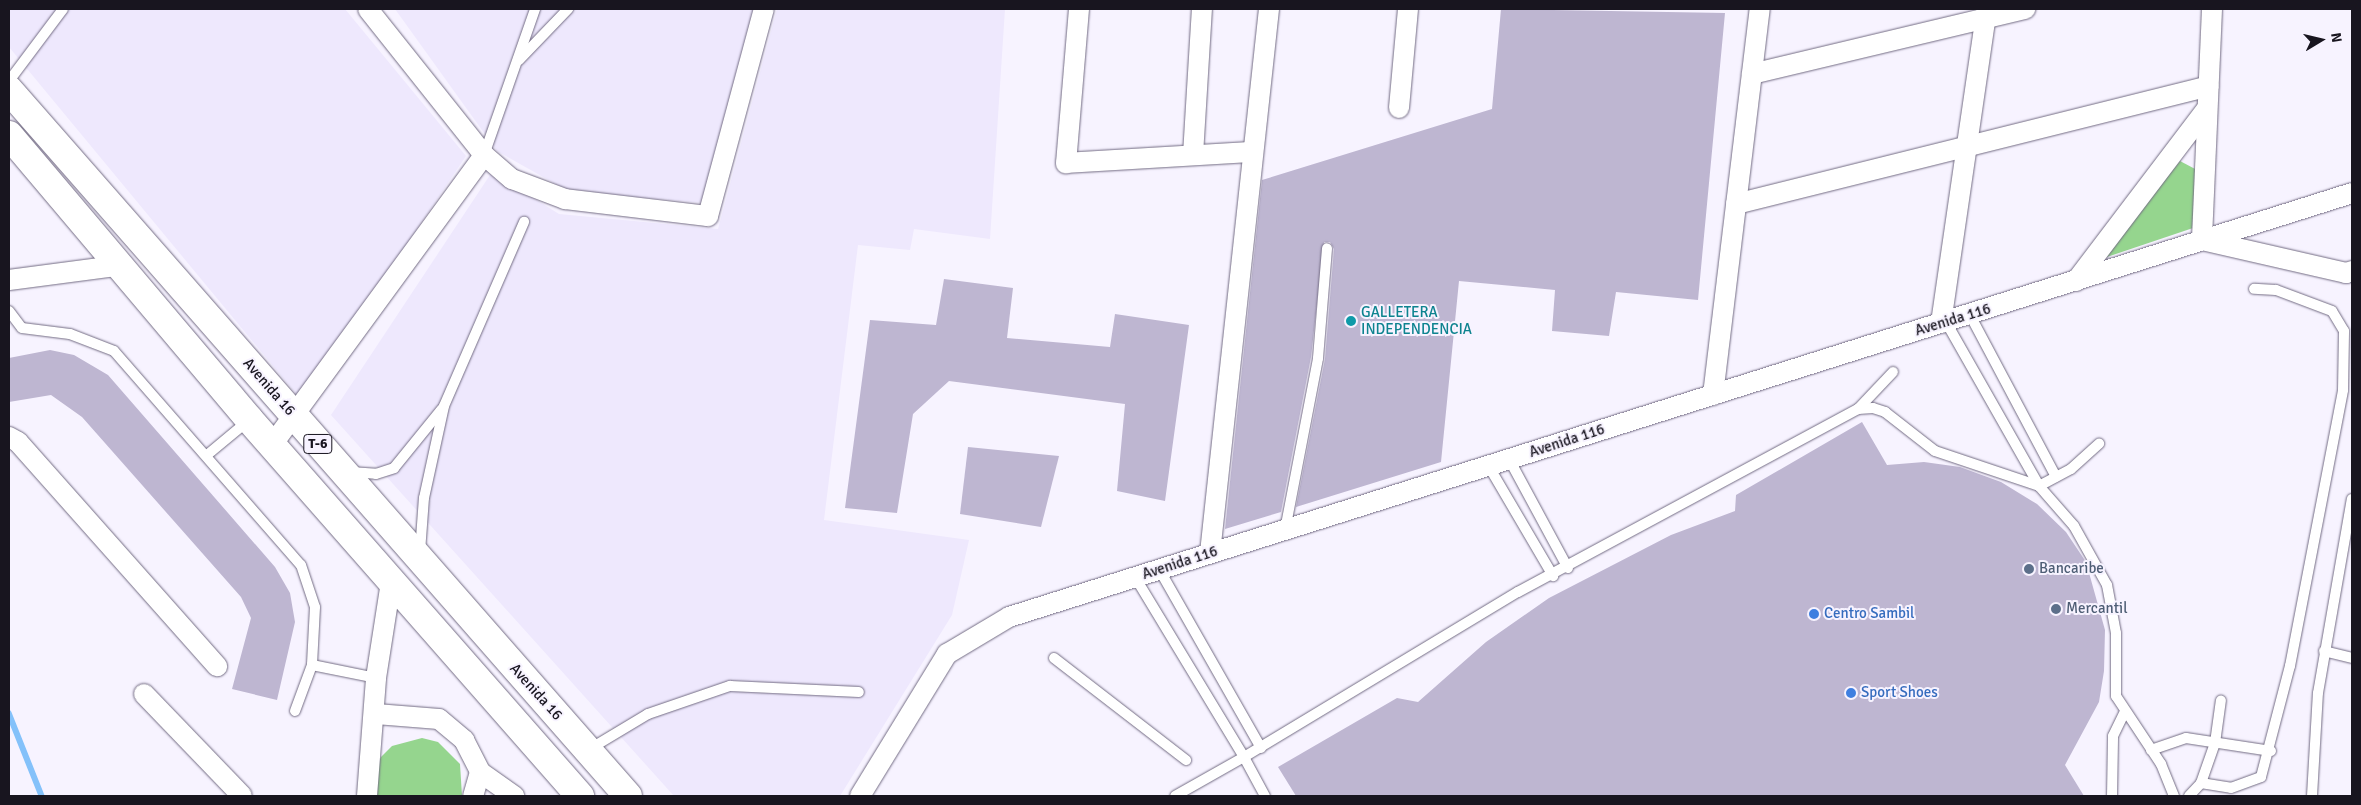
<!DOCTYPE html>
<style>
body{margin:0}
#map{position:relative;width:2361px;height:805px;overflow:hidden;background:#f7f3ff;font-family:Signika,sans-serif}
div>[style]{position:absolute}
.built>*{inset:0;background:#eee8fd}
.green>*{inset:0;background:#95d58e}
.stream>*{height:5.5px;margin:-2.75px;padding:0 2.75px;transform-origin:2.75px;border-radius:2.75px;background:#84c1fa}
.building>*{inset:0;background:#beb6d1}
.roads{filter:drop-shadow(0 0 1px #726b83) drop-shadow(0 0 1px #726b83)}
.service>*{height:10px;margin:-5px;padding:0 5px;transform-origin:5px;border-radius:5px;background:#fff}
.minor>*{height:20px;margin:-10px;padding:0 10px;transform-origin:10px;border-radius:10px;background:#fff}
.trunk>*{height:28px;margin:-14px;padding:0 14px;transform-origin:14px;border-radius:14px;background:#fff}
.dots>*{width:14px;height:14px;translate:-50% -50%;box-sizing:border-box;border:2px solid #f7f3ff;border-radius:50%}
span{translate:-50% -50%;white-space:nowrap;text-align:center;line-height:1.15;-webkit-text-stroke:4px #f7f3ff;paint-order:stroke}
.shield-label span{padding:1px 4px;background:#f7f3ff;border:1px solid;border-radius:4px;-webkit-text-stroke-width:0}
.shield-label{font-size:14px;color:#18151f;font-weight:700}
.culture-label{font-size:15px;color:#0d838f}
.left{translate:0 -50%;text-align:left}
.street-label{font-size:15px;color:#18151f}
.service-label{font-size:15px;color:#4e5e75}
.shop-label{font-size:15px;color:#366cbe}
.frame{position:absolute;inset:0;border:10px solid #18151f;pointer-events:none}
.north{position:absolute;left:2296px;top:15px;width:50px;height:50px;-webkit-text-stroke:4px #f7f3ff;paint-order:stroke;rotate:81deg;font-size:14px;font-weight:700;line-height:20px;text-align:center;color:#18151f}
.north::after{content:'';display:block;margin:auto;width:18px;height:22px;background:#18151f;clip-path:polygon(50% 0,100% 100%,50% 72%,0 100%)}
</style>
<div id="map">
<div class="built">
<div style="clip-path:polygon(9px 9px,345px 9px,466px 156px,302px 401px,9px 47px)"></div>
<div style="clip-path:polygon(395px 9px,754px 9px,702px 203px,568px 191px,497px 151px)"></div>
<div style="clip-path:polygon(777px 9px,1005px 9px,990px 239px,914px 229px,910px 250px,858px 245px,824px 520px,969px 540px,952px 615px,840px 796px,674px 796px,331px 415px,492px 172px,559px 214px,718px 229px)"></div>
</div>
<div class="green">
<div style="clip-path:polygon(2180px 161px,2197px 170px,2193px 228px,2101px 259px)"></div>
<div style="clip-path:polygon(422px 738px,438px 742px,460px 764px,462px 796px,375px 796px,374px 771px,381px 757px,392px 746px)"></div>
</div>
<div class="stream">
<div style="left:9px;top:713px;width:89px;rotate:68.3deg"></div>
</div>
<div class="building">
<div style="clip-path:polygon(1501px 9px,1725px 13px,1698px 300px,1616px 292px,1609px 336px,1552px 331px,1555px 290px,1459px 281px,1441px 462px,1296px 507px,1325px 359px,1334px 249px,1330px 242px,1324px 242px,1311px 357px,1281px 512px,1225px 529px,1262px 180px,1492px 109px)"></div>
<div style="clip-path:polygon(944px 279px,1013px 288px,1007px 338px,1110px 347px,1115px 314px,1189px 325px,1165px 501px,1117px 491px,1125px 404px,949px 381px,913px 414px,897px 513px,845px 508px,870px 320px,936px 325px)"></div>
<div style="clip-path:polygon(50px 350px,74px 355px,108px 375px,275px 567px,290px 593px,295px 622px,277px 700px,232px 689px,251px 618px,241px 597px,82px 417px,51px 395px,9px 402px,9px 358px)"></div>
<div style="clip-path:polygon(1862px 422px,1887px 465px,1924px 462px,1960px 467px,2001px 482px,2037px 504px,2066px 532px,2086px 562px,2105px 630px,2104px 671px,2099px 702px,2065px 765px,2084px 796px,1296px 796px,1278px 767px,1397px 698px,1418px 702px,1486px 642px,1549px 598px,1671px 535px,1735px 511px,1736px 495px)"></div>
<div style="clip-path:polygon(968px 447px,1059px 456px,1041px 527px,960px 514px)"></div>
</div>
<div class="roads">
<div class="service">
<div style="left:519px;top:60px;width:71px;rotate:-46.1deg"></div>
<div style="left:9px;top:81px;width:90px;rotate:-53.1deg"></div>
<div style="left:484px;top:155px;width:155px;rotate:-70.7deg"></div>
<div style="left:9px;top:311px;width:21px;rotate:53deg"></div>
<div style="left:22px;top:328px;width:48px;rotate:7.1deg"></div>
<div style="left:70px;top:334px;width:47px;rotate:21.1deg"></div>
<div style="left:114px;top:351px;width:284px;rotate:48.9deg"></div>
<div style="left:301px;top:565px;width:44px;rotate:71.6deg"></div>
<div style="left:315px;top:607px;width:58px;rotate:93deg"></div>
<div style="left:312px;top:665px;width:65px;rotate:11.5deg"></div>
<div style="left:1970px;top:315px;width:183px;rotate:62deg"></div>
<div style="left:1946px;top:322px;width:189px;rotate:60.4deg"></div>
<div style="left:2039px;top:486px;width:36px;rotate:-28deg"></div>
<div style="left:2071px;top:469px;width:38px;rotate:-42deg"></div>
<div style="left:1858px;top:409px;width:51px;rotate:-46.6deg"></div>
<div style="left:207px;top:455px;width:55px;rotate:-39.8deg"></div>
<div style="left:1509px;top:459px;width:124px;rotate:61.6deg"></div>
<div style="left:1488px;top:465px;width:129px;rotate:59.6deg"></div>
<div style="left:350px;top:472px;width:26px;rotate:4deg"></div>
<div style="left:376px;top:474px;width:19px;rotate:-18deg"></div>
<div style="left:394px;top:468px;width:76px;rotate:-50.9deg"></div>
<div style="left:1285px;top:530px;width:175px;rotate:-79.1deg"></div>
<div style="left:1318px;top:358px;width:110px;rotate:-85.3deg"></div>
<div style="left:420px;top:552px;width:54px;rotate:-85.8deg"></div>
<div style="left:424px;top:498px;width:94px;rotate:-77.7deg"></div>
<div style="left:444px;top:406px;width:201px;rotate:-66.5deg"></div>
<div style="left:1159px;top:569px;width:206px;rotate:60.3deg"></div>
<div style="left:1135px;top:577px;width:210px;rotate:58.8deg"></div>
<div style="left:1244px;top:757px;width:79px;rotate:150.5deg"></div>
<div style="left:2324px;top:651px;width:29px;rotate:14deg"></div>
<div style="left:1054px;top:658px;width:167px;rotate:37.7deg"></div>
<div style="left:295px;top:711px;width:49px;rotate:-69.7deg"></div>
<div style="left:588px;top:750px;width:70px;rotate:-31deg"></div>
<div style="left:648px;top:714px;width:87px;rotate:-18.9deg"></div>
<div style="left:730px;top:686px;width:129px;rotate:2.7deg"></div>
<div style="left:2151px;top:750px;width:37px;rotate:-19deg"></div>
<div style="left:2186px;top:738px;width:86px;rotate:8.7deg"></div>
<div style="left:2201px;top:783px;width:42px;rotate:-70.7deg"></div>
<div style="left:2215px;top:743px;width:43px;rotate:-82.1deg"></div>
<div style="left:1265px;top:796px;width:44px;rotate:-118.3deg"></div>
<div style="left:1244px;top:757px;width:320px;rotate:-31.1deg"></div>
<div style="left:1518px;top:592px;width:386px;rotate:-28.3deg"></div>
<div style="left:1858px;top:409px;width:15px;rotate:-4deg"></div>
<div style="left:1873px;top:408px;width:13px;rotate:18deg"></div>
<div style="left:1885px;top:412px;width:63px;rotate:38deg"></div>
<div style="left:1935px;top:451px;width:110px;rotate:18.6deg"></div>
<div style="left:2039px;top:486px;width:53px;rotate:48.8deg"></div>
<div style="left:2074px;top:526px;width:68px;rotate:60.8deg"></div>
<div style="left:2107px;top:585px;width:49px;rotate:79.4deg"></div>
<div style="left:2116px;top:633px;width:63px;rotate:90deg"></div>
<div style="left:2116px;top:696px;width:82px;rotate:56.5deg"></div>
<div style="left:2161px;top:764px;width:35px;rotate:68deg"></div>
<div style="left:2112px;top:796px;width:60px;rotate:-89deg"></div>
<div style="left:2113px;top:736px;width:25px;rotate:-64deg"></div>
<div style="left:2189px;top:796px;width:18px;rotate:-47deg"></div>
<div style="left:2201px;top:783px;width:30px;rotate:9deg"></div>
<div style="left:2231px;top:788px;width:32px;rotate:-20deg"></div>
<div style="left:2261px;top:777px;width:115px;rotate:-75.4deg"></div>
<div style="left:2290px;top:666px;width:281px;rotate:-79.1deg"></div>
<div style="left:2343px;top:390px;width:59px;rotate:-89deg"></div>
<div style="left:2344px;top:331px;width:23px;rotate:-121deg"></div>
<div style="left:2332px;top:311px;width:60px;rotate:-159.4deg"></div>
<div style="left:2276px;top:290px;width:22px;rotate:-177deg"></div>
<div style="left:2312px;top:796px;width:103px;rotate:-86.7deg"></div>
<div style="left:2318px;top:693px;width:197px;rotate:-80.1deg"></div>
</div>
<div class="minor">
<div style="left:1079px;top:9px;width:155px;rotate:94.8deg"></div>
<div style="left:1066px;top:163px;width:187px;rotate:-3.4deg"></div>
<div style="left:2212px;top:9px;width:231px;rotate:92.5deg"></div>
<div style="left:2202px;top:240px;width:148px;rotate:12.9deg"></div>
<div style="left:2346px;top:273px;width:6px;rotate:-18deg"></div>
<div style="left:1752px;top:74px;width:281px;rotate:-13.4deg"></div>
<div style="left:1399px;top:108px;width:99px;rotate:-84.8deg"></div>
<div style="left:484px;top:155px;width:37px;rotate:41deg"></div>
<div style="left:512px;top:179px;width:57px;rotate:20.7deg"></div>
<div style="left:565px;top:199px;width:144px;rotate:6.8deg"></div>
<div style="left:708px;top:216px;width:214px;rotate:-74.9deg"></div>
<div style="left:1193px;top:155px;width:146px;rotate:-86.5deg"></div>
<div style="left:1736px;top:204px;width:487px;rotate:-14deg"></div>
<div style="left:9px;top:280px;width:115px;rotate:-7.5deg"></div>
<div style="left:2076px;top:281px;width:215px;rotate:-52.8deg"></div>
<div style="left:1941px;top:323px;width:317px;rotate:-81.7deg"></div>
<div style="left:1713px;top:395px;width:389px;rotate:-83.1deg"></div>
<div style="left:9px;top:437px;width:10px;rotate:29deg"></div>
<div style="left:18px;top:442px;width:300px;rotate:48.4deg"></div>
<div style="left:272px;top:445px;width:359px;rotate:-53.8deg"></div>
<div style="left:484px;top:155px;width:186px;rotate:-128.5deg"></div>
<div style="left:1210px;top:553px;width:547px;rotate:-83.81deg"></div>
<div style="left:144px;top:694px;width:141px;rotate:46.1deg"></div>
<div style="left:376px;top:714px;width:63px;rotate:4.5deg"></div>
<div style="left:439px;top:719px;width:33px;rotate:40deg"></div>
<div style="left:464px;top:740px;width:36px;rotate:63deg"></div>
<div style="left:480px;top:772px;width:25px;rotate:106deg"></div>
<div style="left:480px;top:772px;width:42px;rotate:35.2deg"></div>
<div style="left:367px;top:796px;width:118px;rotate:-85.6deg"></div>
<div style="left:376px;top:678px;width:97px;rotate:-81.1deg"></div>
<div style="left:860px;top:796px;width:167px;rotate:-58.5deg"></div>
<div style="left:947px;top:654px;width:72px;rotate:-30.8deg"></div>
<div style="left:1009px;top:617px;width:1408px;rotate:-17.52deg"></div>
</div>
<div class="trunk">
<div style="left:9px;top:90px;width:939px;rotate:48.76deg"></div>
<div style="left:9px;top:135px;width:372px;rotate:49.8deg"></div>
<div style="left:249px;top:419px;width:502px;rotate:48.72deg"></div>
</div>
</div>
<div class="dots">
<div style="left:1351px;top:321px;background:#0f9aa8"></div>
<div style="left:2029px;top:569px;background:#5c6f8a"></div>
<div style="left:2056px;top:609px;background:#5c6f8a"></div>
<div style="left:1814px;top:614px;background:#3f7fe0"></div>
<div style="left:1851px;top:693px;background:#3f7fe0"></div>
</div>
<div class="shield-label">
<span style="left:318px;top:444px">T-6</span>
</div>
<div class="culture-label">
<span class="left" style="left:1361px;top:321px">GALLETERA<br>INDEPENDENCIA</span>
</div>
<div class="street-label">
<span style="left:1953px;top:320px;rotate:-17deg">Avenida 116</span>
<span style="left:269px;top:387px;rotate:49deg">Avenida 16</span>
<span style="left:1567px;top:441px;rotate:-18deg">Avenida 116</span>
<span style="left:1180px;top:563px;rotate:-18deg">Avenida 116</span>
<span style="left:536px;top:692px;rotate:48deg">Avenida 16</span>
</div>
<div class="service-label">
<span class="left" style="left:2039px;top:569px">Bancaribe</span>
<span class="left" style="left:2066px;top:609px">Mercantil</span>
</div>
<div class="shop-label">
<span class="left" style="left:1824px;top:614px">Centro Sambil</span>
<span class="left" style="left:1861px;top:693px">Sport Shoes</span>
</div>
<div class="frame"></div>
<div class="north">N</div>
</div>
